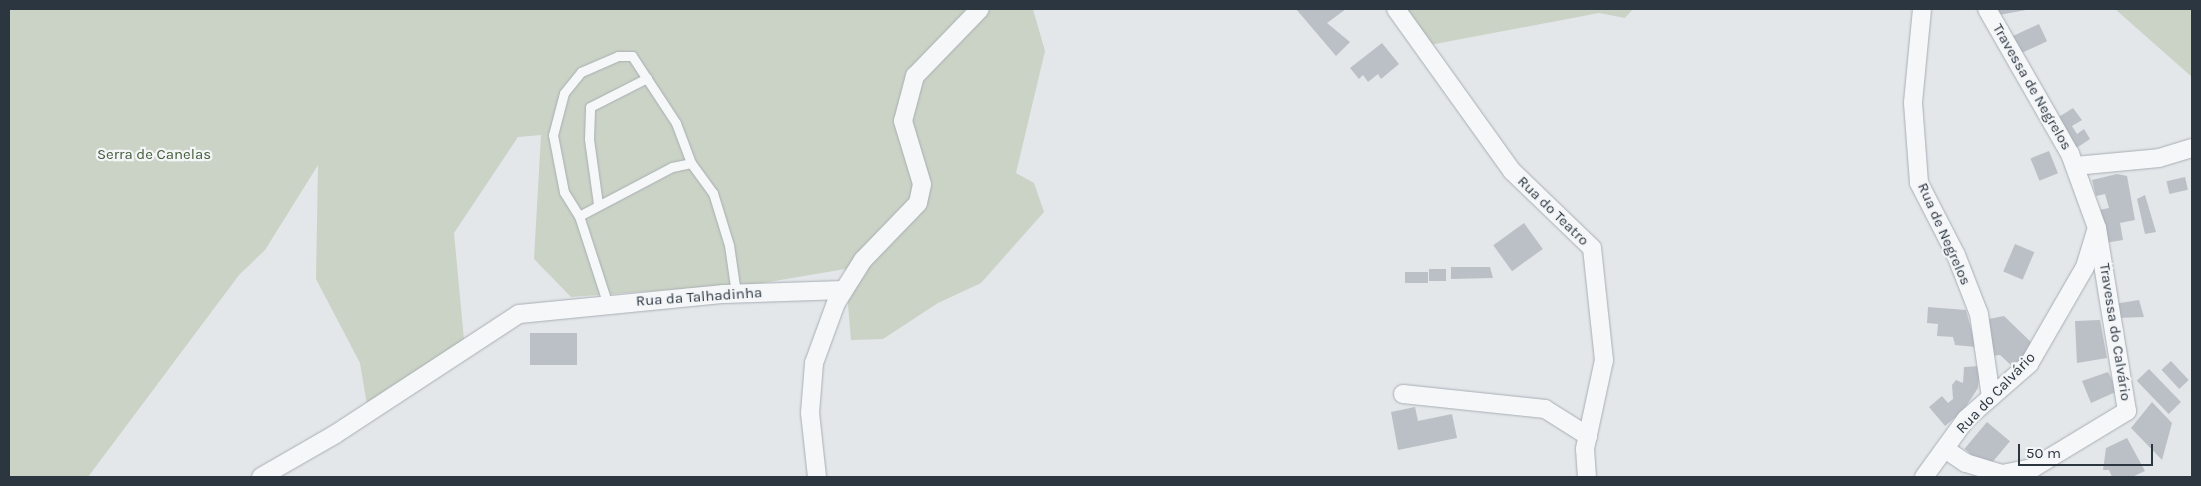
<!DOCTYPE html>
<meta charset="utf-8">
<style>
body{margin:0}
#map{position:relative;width:2201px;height:486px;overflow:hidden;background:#e3e7ea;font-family:Karla,sans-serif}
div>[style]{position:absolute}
.green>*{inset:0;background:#cad3c5}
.building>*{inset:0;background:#bbc0c7;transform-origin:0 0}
.roads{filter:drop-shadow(0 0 1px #a8aeb4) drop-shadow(0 0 1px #a8aeb4)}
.service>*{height:9px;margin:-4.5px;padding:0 4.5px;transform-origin:4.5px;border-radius:4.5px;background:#f6f7f9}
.minor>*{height:18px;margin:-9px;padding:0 9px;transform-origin:9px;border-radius:9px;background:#f6f7f9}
span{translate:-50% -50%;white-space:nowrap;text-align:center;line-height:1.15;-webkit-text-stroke:4.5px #f3f5f7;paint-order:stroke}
.street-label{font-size:15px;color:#2c3641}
.park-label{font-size:15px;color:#455c3a}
.frame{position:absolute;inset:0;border:10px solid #2c3641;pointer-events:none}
.scale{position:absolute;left:2018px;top:444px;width:135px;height:22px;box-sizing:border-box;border:2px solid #2c3641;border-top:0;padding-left:6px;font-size:15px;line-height:18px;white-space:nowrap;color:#2c3641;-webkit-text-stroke:4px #f3f5f7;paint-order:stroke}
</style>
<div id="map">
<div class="green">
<div style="clip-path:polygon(9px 9px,1033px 9px,1045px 51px,1016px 173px,1034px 183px,1044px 212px,981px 283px,938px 303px,883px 339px,851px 340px,845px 269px,763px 283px,571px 297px,534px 259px,541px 135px,518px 137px,454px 233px,464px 340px,367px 405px,360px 363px,316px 279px,318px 165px,265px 250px,239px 275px,88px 477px,9px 477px)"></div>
<div style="clip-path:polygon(1392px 9px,1633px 9px,1625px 18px,1599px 13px,1419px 47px)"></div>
<div style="clip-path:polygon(2115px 9px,2192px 9px,2192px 77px)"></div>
</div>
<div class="building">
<div style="clip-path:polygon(1296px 9px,1346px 9px,1327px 23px,1350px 42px,1336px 56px)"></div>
<div style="clip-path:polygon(1996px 9px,2026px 9px,2026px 10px,1999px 15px)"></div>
<div style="left:2039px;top:24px;width:19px;height:31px;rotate:65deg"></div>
<div style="clip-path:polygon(1382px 43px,1399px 64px,1381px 79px,1378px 74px,1368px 82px,1363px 75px,1359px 79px,1350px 68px)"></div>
<div style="clip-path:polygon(2073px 108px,2082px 120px,2072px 126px,2077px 134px,2084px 129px,2090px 139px,2072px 151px,2054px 120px)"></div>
<div style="left:2049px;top:151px;width:24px;height:20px;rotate:68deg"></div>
<div style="clip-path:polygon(2117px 174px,2127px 176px,2135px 220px,2120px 223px,2123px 240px,2105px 243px,2099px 210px,2109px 208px,2105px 194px,2096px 196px,2092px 180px)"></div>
<div style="left:2185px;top:177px;width:13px;height:19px;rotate:77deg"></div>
<div style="clip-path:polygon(2145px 195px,2156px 232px,2145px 234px,2137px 199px)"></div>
<div style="left:1524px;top:223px;width:32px;height:38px;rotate:54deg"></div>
<div style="left:2015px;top:244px;width:21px;height:30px;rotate:23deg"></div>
<div style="clip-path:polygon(1451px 267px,1490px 267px,1493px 278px,1451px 279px)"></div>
<div style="left:1429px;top:269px;width:17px;height:12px"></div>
<div style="left:1405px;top:272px;width:23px;height:11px"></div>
<div style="clip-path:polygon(2139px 300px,2144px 317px,2116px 318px,2114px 304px)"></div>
<div style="clip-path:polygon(1928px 307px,1966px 310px,1976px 347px,1955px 345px,1953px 337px,1937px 336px,1938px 324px,1927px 323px)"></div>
<div style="clip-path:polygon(2004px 316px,2037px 348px,2015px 369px,2000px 355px,1991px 356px,1984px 320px)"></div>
<div style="clip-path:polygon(2100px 320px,2107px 358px,2077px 363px,2075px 321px)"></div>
<div style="left:530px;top:333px;width:47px;height:32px"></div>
<div style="left:2171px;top:361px;width:26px;height:13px;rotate:47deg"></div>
<div style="clip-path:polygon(1980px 366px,1978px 388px,1963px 411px,1945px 426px,1929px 407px,1942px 396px,1948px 403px,1953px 399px,1952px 385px,1956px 380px,1963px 383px,1964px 367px)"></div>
<div style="left:2149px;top:369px;width:46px;height:17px;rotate:46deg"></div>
<div style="clip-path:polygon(2108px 372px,2118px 391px,2091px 403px,2082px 381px)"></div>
<div style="clip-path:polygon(2152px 402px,2172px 423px,2162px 460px,2131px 428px)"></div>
<div style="clip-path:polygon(1415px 407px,1418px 421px,1452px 414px,1457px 438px,1398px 450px,1391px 412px)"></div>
<div style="left:1987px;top:422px;width:30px;height:35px;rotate:40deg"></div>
<div style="clip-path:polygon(2127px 438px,2145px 471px,2132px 477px,2112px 477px,2109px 470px,2103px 470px,2106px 448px)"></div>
</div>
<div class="roads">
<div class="service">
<div style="left:598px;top:204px;width:66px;rotate:-97.9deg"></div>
<div style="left:589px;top:139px;width:32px;rotate:-88deg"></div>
<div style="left:590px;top:107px;width:64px;rotate:-27deg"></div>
<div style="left:579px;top:216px;width:105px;rotate:-27.8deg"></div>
<div style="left:672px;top:167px;width:19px;rotate:-12deg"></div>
<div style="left:691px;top:163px;width:37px;rotate:54deg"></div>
<div style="left:713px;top:193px;width:54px;rotate:72.9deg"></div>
<div style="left:729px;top:245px;width:49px;rotate:81.7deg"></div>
<div style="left:608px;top:305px;width:94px;rotate:-108deg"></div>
<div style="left:579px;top:216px;width:28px;rotate:-122deg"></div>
<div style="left:564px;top:192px;width:58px;rotate:-100.9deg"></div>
<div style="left:553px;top:135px;width:43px;rotate:-75.3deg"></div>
<div style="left:564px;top:93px;width:27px;rotate:-51deg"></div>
<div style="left:581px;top:72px;width:40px;rotate:-23.4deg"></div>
<div style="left:618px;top:56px;width:14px"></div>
<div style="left:632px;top:56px;width:80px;rotate:56.7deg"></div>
<div style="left:676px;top:123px;width:43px;rotate:69.4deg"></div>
</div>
<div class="minor">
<div style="left:1396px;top:9px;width:199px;rotate:54.4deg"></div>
<div style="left:1512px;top:171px;width:111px;rotate:43.9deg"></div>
<div style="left:1592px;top:248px;width:113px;rotate:83.9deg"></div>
<div style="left:1604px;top:360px;width:91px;rotate:102.1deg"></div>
<div style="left:1585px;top:449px;width:28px;rotate:86deg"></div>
<div style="left:1922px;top:9px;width:94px;rotate:95.5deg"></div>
<div style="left:1913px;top:103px;width:80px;rotate:85.7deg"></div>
<div style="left:1919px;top:183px;width:81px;rotate:62.8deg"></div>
<div style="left:1956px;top:255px;width:63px;rotate:68.7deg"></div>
<div style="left:1979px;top:314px;width:84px;rotate:81.8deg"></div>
<div style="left:2075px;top:166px;width:84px;rotate:-5.4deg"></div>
<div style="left:2159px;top:158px;width:34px;rotate:-17deg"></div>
<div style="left:1403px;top:394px;width:143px;rotate:6deg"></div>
<div style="left:1545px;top:409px;width:51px;rotate:32.1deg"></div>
<div style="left:1945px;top:449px;width:25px;rotate:34deg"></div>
<div style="left:1966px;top:463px;width:38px;rotate:17deg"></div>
<div style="left:2002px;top:474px;width:32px;rotate:-11deg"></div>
<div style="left:2033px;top:468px;width:110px;rotate:-31.2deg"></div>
<div style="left:2127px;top:411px;width:185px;rotate:-99.3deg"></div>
<div style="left:2097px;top:228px;width:79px;rotate:-110deg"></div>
<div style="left:2070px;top:154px;width:167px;rotate:-119.8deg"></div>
<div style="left:261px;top:477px;width:84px;rotate:-29.9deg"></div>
<div style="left:334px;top:435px;width:221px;rotate:-33.2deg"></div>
<div style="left:519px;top:314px;width:206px;rotate:-5.6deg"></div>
<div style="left:724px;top:294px;width:120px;rotate:-1.9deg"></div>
<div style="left:817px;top:477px;width:64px;rotate:-96.2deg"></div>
<div style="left:810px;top:413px;width:50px;rotate:-85.4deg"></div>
<div style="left:814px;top:363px;width:64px;rotate:-69.9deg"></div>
<div style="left:836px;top:303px;width:51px;rotate:-57.9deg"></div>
<div style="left:863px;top:260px;width:79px;rotate:-46deg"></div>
<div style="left:918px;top:203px;width:19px;rotate:-78deg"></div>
<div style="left:922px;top:184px;width:66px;rotate:-106.8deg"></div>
<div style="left:903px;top:121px;width:47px;rotate:-75.1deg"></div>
<div style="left:915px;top:76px;width:93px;rotate:-45.9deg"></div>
<div style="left:1924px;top:477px;width:72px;rotate:-54.1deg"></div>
<div style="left:1966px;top:419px;width:84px;rotate:-41.1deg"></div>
<div style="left:2029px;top:364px;width:112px;rotate:-60deg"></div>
<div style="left:2085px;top:267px;width:38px;rotate:-73deg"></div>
</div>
</div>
<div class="street-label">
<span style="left:2032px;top:87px;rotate:60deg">Travessa de Negrelos</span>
<span style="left:1553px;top:211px;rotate:44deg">Rua do Teatro</span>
<span style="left:1944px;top:234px;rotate:66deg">Rua de Negrelos</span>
<span style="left:699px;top:297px;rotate:-4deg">Rua da Talhadinha</span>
<span style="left:2115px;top:332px;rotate:81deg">Travessa do Calvário</span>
<span style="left:1996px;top:393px;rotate:-46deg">Rua do Calvário</span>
</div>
<div class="park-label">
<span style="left:154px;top:155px">Serra de Canelas</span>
</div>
<div class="frame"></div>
<div class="scale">50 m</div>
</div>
